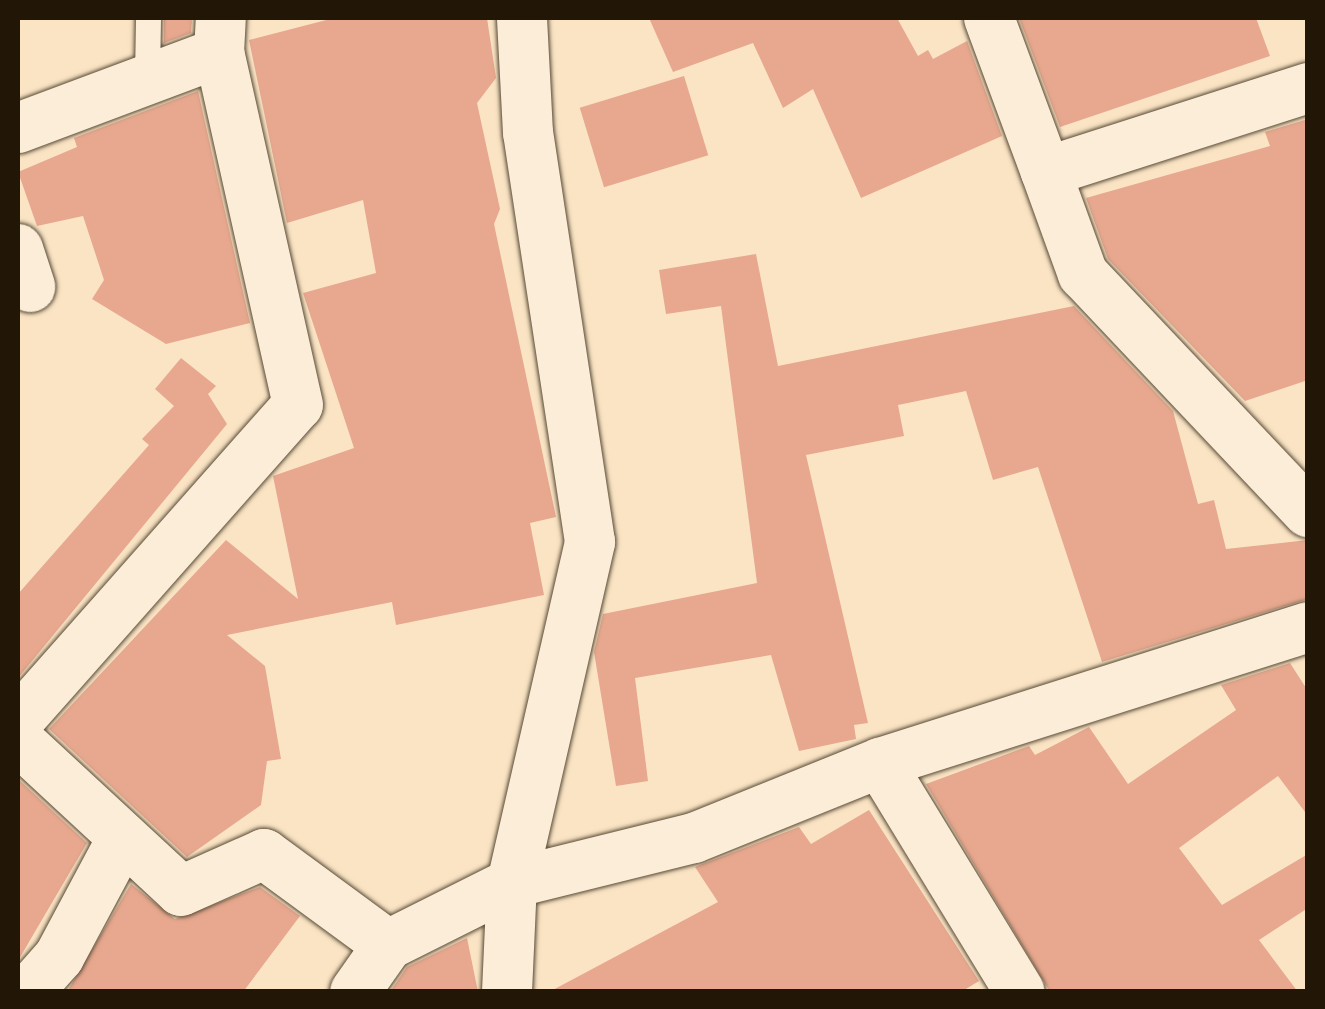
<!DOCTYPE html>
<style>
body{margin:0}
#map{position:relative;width:1325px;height:1009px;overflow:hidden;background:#fae4c4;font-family:"IM FELL French Canon",serif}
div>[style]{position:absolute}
.building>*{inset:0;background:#e7a88f;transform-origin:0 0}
.roads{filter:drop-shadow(0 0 2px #584a36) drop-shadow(0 0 2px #584a36)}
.lane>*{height:25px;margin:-12.5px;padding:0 12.5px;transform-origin:12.5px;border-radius:12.5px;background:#fcedd9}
.street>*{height:50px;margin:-25px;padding:0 25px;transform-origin:25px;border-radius:25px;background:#fcedd9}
span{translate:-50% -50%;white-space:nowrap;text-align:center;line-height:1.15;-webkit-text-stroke:8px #fcedd9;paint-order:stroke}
.frame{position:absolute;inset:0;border:20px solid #221607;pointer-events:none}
</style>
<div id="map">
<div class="building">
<div style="clip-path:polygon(164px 18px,192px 18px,191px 33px,164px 43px)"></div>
<div style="clip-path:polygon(334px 18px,487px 18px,496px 78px,477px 103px,500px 209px,494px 224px,556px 517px,530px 523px,544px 595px,396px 625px,392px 602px,227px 635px,265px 666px,281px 759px,267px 761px,261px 805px,187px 857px,49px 729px,226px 540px,298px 599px,273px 476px,354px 448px,303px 293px,376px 273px,363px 200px,287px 223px,249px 40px)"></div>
<div style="clip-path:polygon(649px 18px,897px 18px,918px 56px,928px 50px,933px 59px,967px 41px,1002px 136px,861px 198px,813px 89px,783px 108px,753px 43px,673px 72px)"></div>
<div style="clip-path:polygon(1019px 18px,1256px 18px,1270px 56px,1060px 127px)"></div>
<div style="left:684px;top:76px;width:83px;height:109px;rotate:73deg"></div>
<div style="clip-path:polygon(198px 91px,250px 323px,166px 344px,92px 299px,104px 280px,83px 216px,37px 226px,18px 172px,77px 147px,74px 138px)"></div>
<div style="clip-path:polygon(1308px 119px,1308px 380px,1245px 401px,1108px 259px,1086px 198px,1270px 146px,1265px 132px)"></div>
<div style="clip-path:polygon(756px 254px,778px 366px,1074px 306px,1173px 411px,1198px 504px,1214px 500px,1226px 549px,1308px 540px,1308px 599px,1102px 662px,1038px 467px,993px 480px,966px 391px,898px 405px,904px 436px,806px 455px,868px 723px,854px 725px,856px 739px,799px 751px,771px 655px,635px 678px,648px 781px,616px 786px,594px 652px,603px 614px,757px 583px,721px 306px,666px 314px,659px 270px)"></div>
<div style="clip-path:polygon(181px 358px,216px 386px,208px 394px,227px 424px,18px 678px,18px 594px,149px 445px,142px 439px,174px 406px,155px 389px)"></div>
<div style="clip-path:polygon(1290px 663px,1308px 691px,1308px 816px,1278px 776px,1179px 848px,1222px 905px,1308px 854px,1308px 908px,1259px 940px,1298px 992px,1050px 992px,926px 784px,1029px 746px,1035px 755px,1089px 727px,1128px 784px,1236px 710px,1221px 685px)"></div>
<div style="clip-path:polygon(18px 779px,87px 843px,19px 959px,18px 957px)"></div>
<div style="clip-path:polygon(869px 810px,979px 981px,961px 992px,549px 992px,718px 902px,695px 867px,799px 827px,811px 844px)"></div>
<div style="clip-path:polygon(131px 884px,175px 919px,260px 887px,300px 916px,243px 992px,67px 992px)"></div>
<div style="clip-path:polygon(467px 938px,478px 992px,390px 992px,407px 967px)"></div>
</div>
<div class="roads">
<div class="lane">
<div style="left:147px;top:76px;width:58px;rotate:-89deg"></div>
</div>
<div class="street">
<div style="left:989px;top:18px;width:164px;rotate:69.7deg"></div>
<div style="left:1308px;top:88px;width:275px;rotate:162.2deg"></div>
<div style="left:1046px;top:172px;width:109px;rotate:70.1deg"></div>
<div style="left:1083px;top:274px;width:328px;rotate:46.6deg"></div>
<div style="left:18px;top:128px;width:215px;rotate:-20.5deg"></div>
<div style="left:18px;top:249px;width:40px;rotate:72deg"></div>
<div style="left:18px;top:721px;width:422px;rotate:-48.5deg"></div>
<div style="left:298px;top:405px;width:361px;rotate:-102.6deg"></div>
<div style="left:219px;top:53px;width:35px;rotate:-87deg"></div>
<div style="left:18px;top:740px;width:222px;rotate:42.8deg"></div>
<div style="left:181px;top:891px;width:91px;rotate:-24deg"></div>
<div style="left:264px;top:854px;width:154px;rotate:36.3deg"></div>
<div style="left:388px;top:945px;width:139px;rotate:-26.6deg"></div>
<div style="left:512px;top:883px;width:187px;rotate:-13.9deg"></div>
<div style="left:694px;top:838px;width:201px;rotate:-22deg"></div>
<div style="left:880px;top:763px;width:449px;rotate:-17.6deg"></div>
<div style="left:880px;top:763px;width:268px;rotate:58.6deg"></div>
<div style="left:28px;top:992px;width:47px;rotate:-48.5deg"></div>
<div style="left:59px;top:957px;width:134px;rotate:-61.9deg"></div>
<div style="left:355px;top:992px;width:57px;rotate:-54.9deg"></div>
<div style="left:507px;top:992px;width:109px;rotate:-87.4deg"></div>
<div style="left:512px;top:883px;width:350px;rotate:-77.1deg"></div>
<div style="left:590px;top:542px;width:414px;rotate:-98.6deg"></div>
<div style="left:528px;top:133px;width:115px;rotate:-93deg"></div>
</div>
</div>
<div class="frame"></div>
</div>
